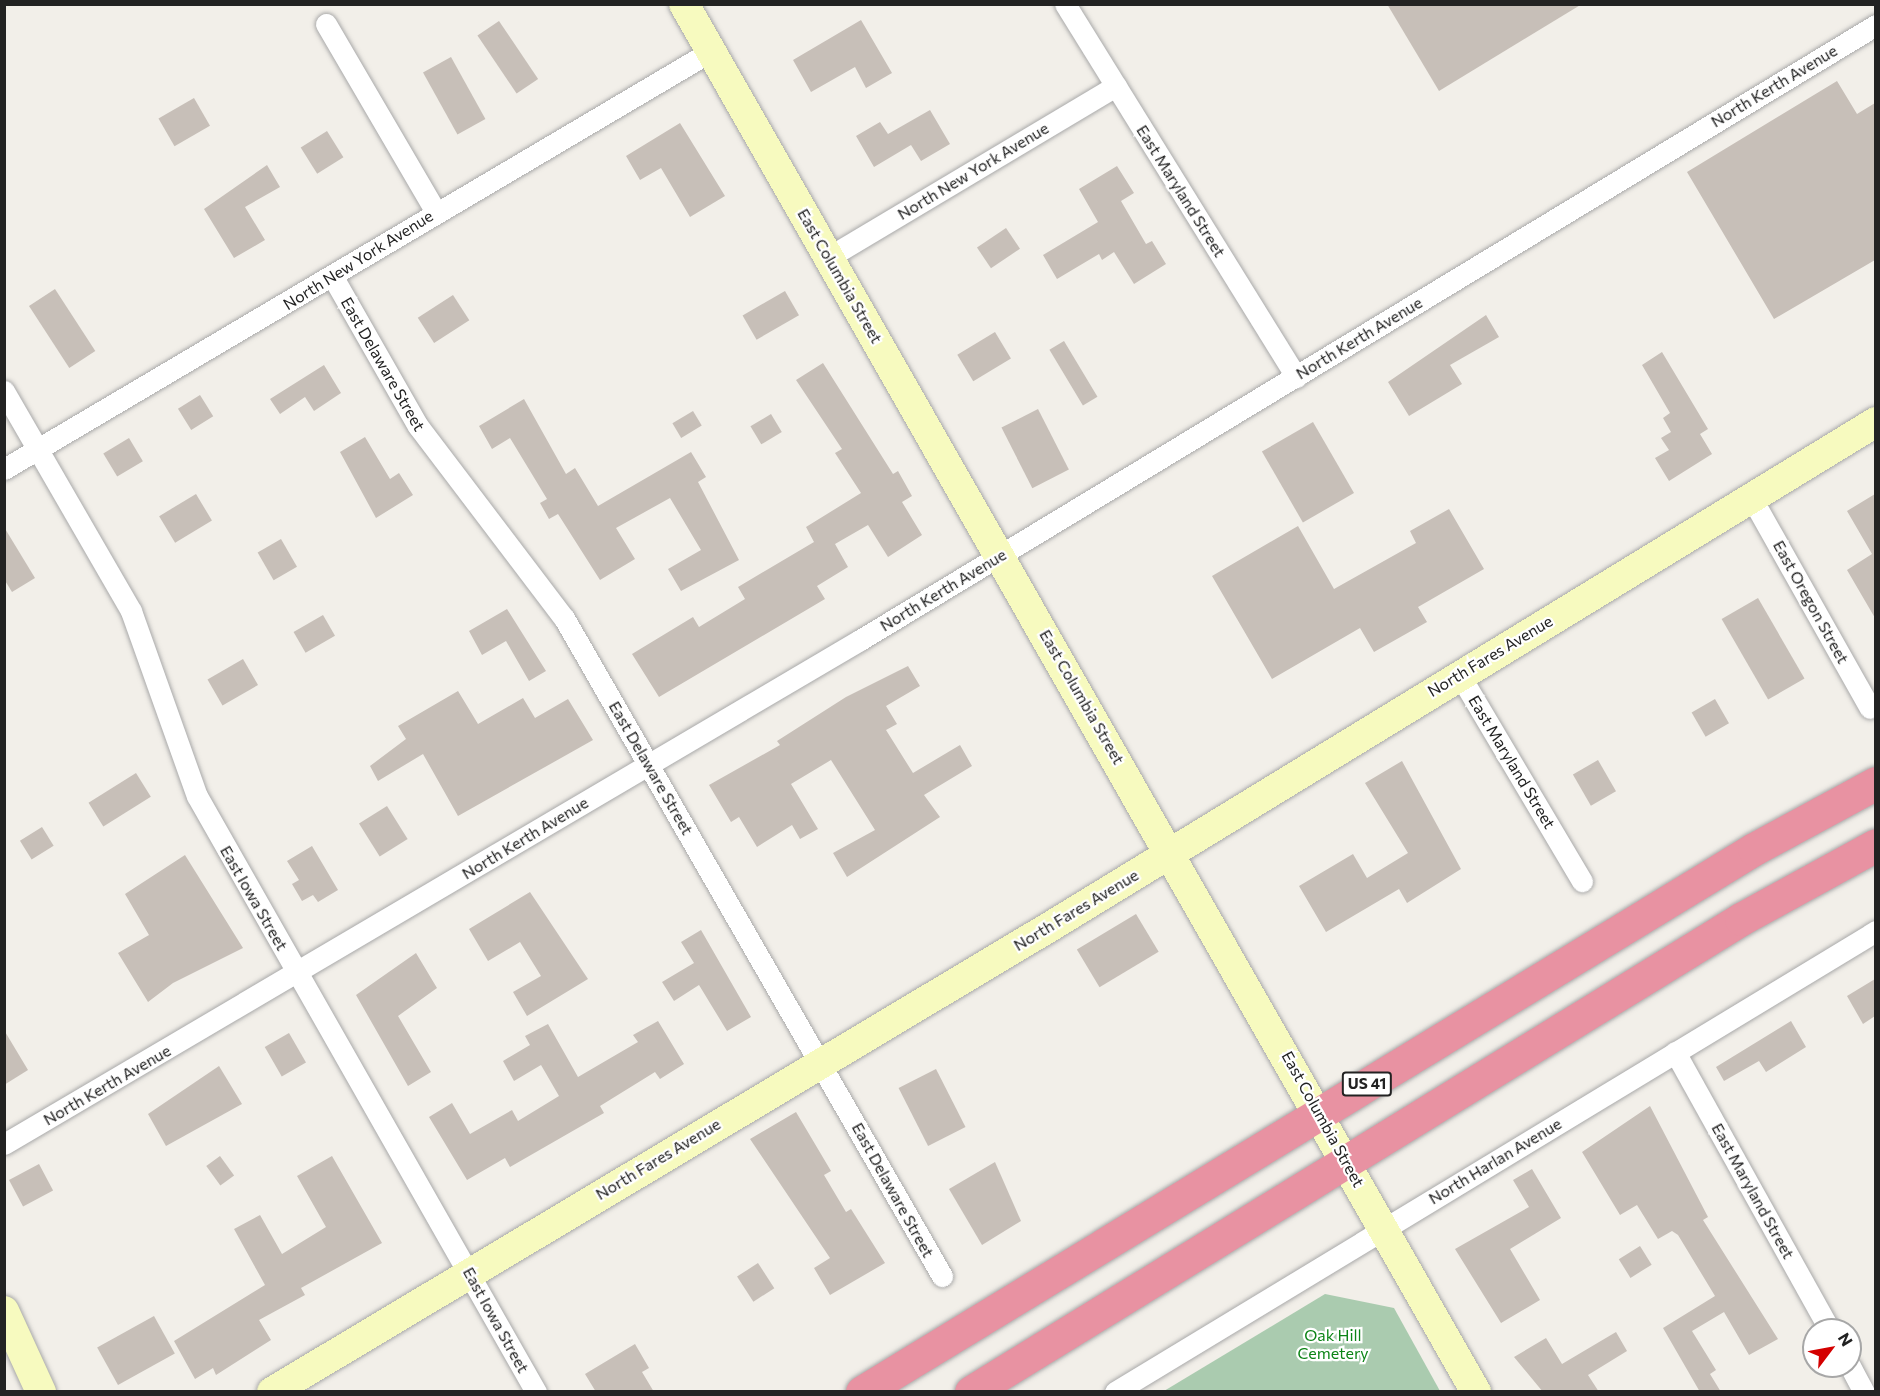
<!DOCTYPE html>
<style>
body{margin:0}
#map{position:relative;width:1880px;height:1396px;overflow:hidden;background:#f2efe9;font-family:Commissioner,sans-serif}
div>[style]{position:absolute}
.cemetery>*{inset:0;background:#aacbaf}
.building>*{inset:0;background:#c7bfb8;transform-origin:0 0}
.roads{filter:drop-shadow(0 0 2px #a9a9a9) drop-shadow(0 0 2px #a9a9a9)}
.street>*{height:21px;margin:-10.5px;padding:0 10.5px;transform-origin:10.5px;border-radius:10.5px;background:#fff}
.secondary>*{height:30px;margin:-15px;padding:0 15px;transform-origin:15px;border-radius:15px;background:#f7fabf}
.highway>*{height:33px;margin:-16.5px;padding:0 16.5px;transform-origin:16.5px;border-radius:16.5px;background:#e892a2}
span{translate:-50% -50%;white-space:nowrap;text-align:center;line-height:1.15;-webkit-text-stroke:4.5px #fff;paint-order:stroke}
.shield-label span{padding:2px 4px;background:#fff;border:2px solid;border-radius:4px;-webkit-text-stroke-width:0}
.shield-label{font-size:15px;color:#222;font-weight:700}
.street-label{font-size:16px;color:#222}
.park-label{font-size:16px;color:#0c8416}
.frame{position:absolute;inset:0;border:6px solid #222;pointer-events:none}
.north{position:absolute;left:1802px;top:1318px;width:60px;height:60px;box-sizing:border-box;background:#fff;border:2px solid #a7a7a7;border-radius:50%;rotate:58deg;font-size:16px;font-weight:700;line-height:24px;text-align:center;color:#222}
.north::after{content:'';display:block;margin:auto;width:21px;height:27px;background:#d40000;clip-path:polygon(50% 0,100% 100%,50% 72%,0 100%)}
</style>
<div id="map">
<div class="cemetery">
<div style="clip-path:polygon(1325px 1294px,1394px 1308px,1440px 1391px,1164px 1391px)"></div>
</div>
<div class="building">
<div style="clip-path:polygon(1387px 4px,1582px 4px,1439px 91px)"></div>
<div style="clip-path:polygon(861px 20px,892px 73px,866px 88px,855px 67px,811px 92px,793px 60px)"></div>
<div style="left:499px;top:21px;width:70px;height:26px;rotate:56deg"></div>
<div style="left:451px;top:57px;width:71px;height:32px;rotate:61deg"></div>
<div style="clip-path:polygon(1837px 81px,1857px 114px,1875px 103px,1875px 260px,1774px 319px,1687px 172px)"></div>
<div style="left:194px;top:98px;width:32px;height:41px;rotate:60deg"></div>
<div style="clip-path:polygon(930px 110px,950px 144px,921px 161px,911px 145px,874px 167px,856px 136px,880px 122px,888px 134px)"></div>
<div style="clip-path:polygon(680px 123px,725px 196px,690px 217px,661px 168px,640px 180px,626px 156px)"></div>
<div style="left:327px;top:131px;width:31px;height:31px;rotate:58deg"></div>
<div style="clip-path:polygon(267px 165px,280px 187px,245px 207px,265px 240px,234px 258px,204px 209px)"></div>
<div style="clip-path:polygon(1117px 166px,1134px 193px,1121px 201px,1146px 244px,1152px 241px,1166px 264px,1134px 284px,1114px 252px,1102px 260px,1099px 254px,1057px 279px,1043px 255px,1098px 222px,1079px 189px)"></div>
<div style="left:1006px;top:228px;width:25px;height:35px;rotate:56deg"></div>
<div style="left:55px;top:289px;width:74px;height:31px;rotate:57deg"></div>
<div style="left:785px;top:291px;width:28px;height:49px;rotate:60deg"></div>
<div style="left:453px;top:295px;width:30px;height:42px;rotate:57deg"></div>
<div style="clip-path:polygon(1486px 315px,1499px 337px,1450px 365px,1462px 384px,1409px 416px,1388px 382px)"></div>
<div style="left:995px;top:332px;width:31px;height:44px;rotate:59deg"></div>
<div style="left:1064px;top:341px;width:65px;height:17px;rotate:59deg"></div>
<div style="clip-path:polygon(1662px 352px,1708px 429px,1700px 434px,1712px 454px,1669px 481px,1655px 458px,1669px 450px,1661px 438px,1671px 432px,1663px 418px,1670px 413px,1642px 365px)"></div>
<div style="clip-path:polygon(823px 363px,893px 474px,898px 471px,912px 496px,902px 502px,922px 535px,888px 557px,868px 525px,835px 544px,848px 567px,817px 586px,825px 599px,659px 697px,632px 654px,693px 617px,699px 627px,745px 599px,738px 587px,814px 542px,806px 527px,861px 493px,835px 453px,842px 449px,796px 380px)"></div>
<div style="clip-path:polygon(324px 365px,341px 393px,314px 411px,305px 397px,280px 414px,270px 399px)"></div>
<div style="left:200px;top:395px;width:25px;height:26px;rotate:58deg"></div>
<div style="clip-path:polygon(524px 399px,566px 474px,575px 468px,598px 506px,691px 452px,706px 477px,698px 482px,739px 560px,681px 591px,668px 569px,701px 550px,670px 498px,616px 528px,635px 559px,600px 580px,558px 514px,549px 519px,540px 503px,547px 499px,510px 438px,492px 449px,479px 426px)"></div>
<div style="left:1038px;top:409px;width:68px;height:41px;rotate:63deg"></div>
<div style="left:693px;top:411px;width:17px;height:24px;rotate:59deg"></div>
<div style="left:771px;top:414px;width:21px;height:24px;rotate:59deg"></div>
<div style="left:1313px;top:422px;width:82px;height:59px;rotate:60deg"></div>
<div style="clip-path:polygon(365px 437px,390px 479px,399px 473px,413px 495px,376px 518px,340px 452px)"></div>
<div style="left:129px;top:438px;width:27px;height:30px;rotate:59deg"></div>
<div style="left:196px;top:494px;width:31px;height:43px;rotate:59deg"></div>
<div style="clip-path:polygon(1875px 494px,1875px 618px,1847px 570px,1872px 554px,1847px 511px)"></div>
<div style="clip-path:polygon(1449px 509px,1484px 569px,1418px 607px,1427px 622px,1374px 652px,1360px 628px,1272px 679px,1212px 576px,1298px 526px,1334px 589px,1416px 543px,1410px 531px)"></div>
<div style="clip-path:polygon(4px 527px,35px 578px,12px 592px,4px 579px)"></div>
<div style="left:281px;top:539px;width:32px;height:27px;rotate:60deg"></div>
<div style="left:1758px;top:598px;width:93px;height:42px;rotate:60deg"></div>
<div style="clip-path:polygon(507px 609px,546px 671px,529px 681px,506px 641px,482px 655px,469px 631px)"></div>
<div style="left:323px;top:615px;width:24px;height:34px;rotate:60deg"></div>
<div style="left:243px;top:659px;width:30px;height:41px;rotate:60deg"></div>
<div style="clip-path:polygon(908px 666px,920px 686px,886px 706px,897px 724px,886px 730px,913px 773px,960px 745px,972px 766px,924px 795px,940px 817px,847px 877px,833px 853px,875px 830px,831px 760px,791px 784px,818px 829px,800px 839px,792px 825px,757px 847px,739px 817px,731px 822px,709px 785px,780px 745px,777px 741px,846px 697px)"></div>
<div style="clip-path:polygon(458px 691px,478px 724px,523px 698px,535px 718px,568px 699px,593px 740px,458px 816px,423px 754px,378px 781px,370px 766px,406px 739px,398px 726px)"></div>
<div style="left:1715px;top:699px;width:28px;height:27px;rotate:60deg"></div>
<div style="left:1598px;top:760px;width:36px;height:29px;rotate:60deg"></div>
<div style="clip-path:polygon(1402px 761px,1461px 869px,1407px 903px,1399px 889px,1326px 932px,1299px 886px,1353px 854px,1367px 878px,1408px 853px,1365px 783px)"></div>
<div style="left:136px;top:773px;width:28px;height:56px;rotate:58deg"></div>
<div style="left:387px;top:806px;width:39px;height:33px;rotate:58deg"></div>
<div style="left:42px;top:827px;width:22px;height:26px;rotate:58deg"></div>
<div style="clip-path:polygon(312px 846px,338px 890px,318px 902px,313px 895px,302px 901px,292px 884px,299px 880px,287px 861px)"></div>
<div style="clip-path:polygon(185px 855px,243px 948px,173px 983px,148px 1002px,118px 953px,149px 935px,125px 894px)"></div>
<div style="clip-path:polygon(530px 892px,588px 979px,527px 1016px,513px 992px,541px 976px,520px 942px,488px 961px,469px 929px)"></div>
<div style="left:1136px;top:914px;width:44px;height:69px;rotate:59deg"></div>
<div style="clip-path:polygon(701px 930px,751px 1017px,727px 1031px,699px 985px,674px 1001px,662px 982px,694px 963px,681px 942px)"></div>
<div style="clip-path:polygon(416px 953px,437px 988px,398px 1016px,431px 1072px,408px 1086px,356px 995px)"></div>
<div style="clip-path:polygon(1875px 979px,1875px 1016px,1863px 1024px,1847px 996px)"></div>
<div style="clip-path:polygon(658px 1021px,684px 1064px,660px 1079px,655px 1072px,600px 1106px,604px 1113px,510px 1167px,505px 1158px,467px 1180px,429px 1117px,452px 1103px,470px 1134px,512px 1110px,518px 1121px,559px 1096px,541px 1065px,514px 1081px,503px 1061px,530px 1045px,525px 1036px,548px 1024px,578px 1077px,638px 1042px,633px 1035px)"></div>
<div style="clip-path:polygon(1791px 1021px,1806px 1047px,1766px 1072px,1759px 1061px,1724px 1081px,1716px 1067px)"></div>
<div style="clip-path:polygon(4px 1030px,28px 1070px,4px 1085px)"></div>
<div style="left:289px;top:1033px;width:34px;height:28px;rotate:60deg"></div>
<div style="clip-path:polygon(219px 1066px,242px 1104px,166px 1146px,148px 1114px)"></div>
<div style="left:936px;top:1069px;width:65px;height:42px;rotate:63deg"></div>
<div style="clip-path:polygon(1650px 1106px,1708px 1217px,1703px 1220px,1778px 1339px,1749px 1355px,1724px 1312px,1692px 1331px,1716px 1370px,1710px 1374px,1721px 1392px,1700px 1392px,1663px 1328px,1715px 1296px,1678px 1235px,1672px 1231px,1658px 1239px,1637px 1205px,1620px 1215px,1582px 1152px)"></div>
<div style="clip-path:polygon(796px 1112px,831px 1171px,824px 1175px,846px 1212px,851px 1209px,885px 1263px,830px 1295px,814px 1268px,830px 1258px,750px 1139px)"></div>
<div style="left:220px;top:1156px;width:24px;height:17px;rotate:54deg"></div>
<div style="clip-path:polygon(332px 1156px,382px 1243px,301px 1288px,305px 1295px,259px 1320px,271px 1340px,216px 1375px,213px 1368px,195px 1379px,174px 1341px,265px 1285px,234px 1229px,260px 1215px,282px 1254px,326px 1227px,297px 1176px)"></div>
<div style="clip-path:polygon(995px 1162px,1021px 1221px,982px 1245px,949px 1189px)"></div>
<div style="left:39px;top:1164px;width:30px;height:34px;rotate:62deg"></div>
<div style="clip-path:polygon(1532px 1169px,1561px 1218px,1510px 1249px,1540px 1300px,1501px 1323px,1455px 1249px,1529px 1207px,1513px 1180px)"></div>
<div style="left:1640px;top:1246px;width:22px;height:25px;rotate:58deg"></div>
<div style="left:758px;top:1263px;width:30px;height:25px;rotate:57deg"></div>
<div style="left:154px;top:1316px;width:43px;height:65px;rotate:61deg"></div>
<div style="clip-path:polygon(1616px 1332px,1627px 1351px,1588px 1375px,1599px 1392px,1543px 1392px,1514px 1357px,1546px 1338px,1562px 1364px)"></div>
<div style="clip-path:polygon(635px 1344px,649px 1368px,642px 1372px,654px 1392px,596px 1392px,585px 1374px)"></div>
</div>
<div class="roads">
<div class="street">
<div style="left:1065px;top:4px;width:439px;rotate:58.2deg"></div>
<div style="left:326px;top:24px;width:218px;rotate:59.7deg"></div>
<div style="left:829px;top:257px;width:334px;rotate:-30.8deg"></div>
<div style="left:334px;top:279px;width:169px;rotate:60.3deg"></div>
<div style="left:418px;top:426px;width:241px;rotate:52.8deg"></div>
<div style="left:564px;top:618px;width:759px;rotate:60.12deg"></div>
<div style="left:4px;top:391px;width:254px;rotate:60deg"></div>
<div style="left:131px;top:611px;width:196px;rotate:70.4deg"></div>
<div style="left:197px;top:796px;width:686px;rotate:60.37deg"></div>
<div style="left:4px;top:469px;width:821px;rotate:-30.59deg"></div>
<div style="left:1751px;top:497px;width:242px;rotate:60.6deg"></div>
<div style="left:1459px;top:674px;width:241px;rotate:59.3deg"></div>
<div style="left:1675px;top:1052px;width:318px;rotate:60.9deg"></div>
<div style="left:4px;top:1144px;width:993px;rotate:-30.49deg"></div>
<div style="left:860px;top:640px;width:1188px;rotate:-31.19deg"></div>
<div style="left:1850px;top:1366px;width:30px;rotate:62deg"></div>
<div style="left:1115px;top:1392px;width:890px;rotate:-31.21deg"></div>
</div>
<div class="secondary">
<div style="left:684px;top:4px;width:1598px;rotate:60.29deg"></div>
<div style="left:4px;top:1311px;width:89px;rotate:65.4deg"></div>
<div style="left:272px;top:1392px;width:904px;rotate:-30.88deg"></div>
<div style="left:1048px;top:928px;width:970px;rotate:-31.43deg"></div>
</div>
<div class="highway">
<div style="left:862px;top:1392px;width:1044px;rotate:-31.33deg"></div>
<div style="left:1754px;top:849px;width:139px;rotate:-28.4deg"></div>
<div style="left:971px;top:1392px;width:904px;rotate:-31.56deg"></div>
<div style="left:1741px;top:919px;width:154px;rotate:-28.7deg"></div>
</div>
</div>
<div class="shield-label">
<span style="left:1367px;top:1084px">US 41</span>
</div>
<div class="street-label">
<span style="left:1774px;top:86px;rotate:-31deg">North Kerth Avenue</span>
<span style="left:973px;top:171px;rotate:-31deg">North New York Avenue</span>
<span style="left:1181px;top:191px;rotate:58deg">East Maryland Street</span>
<span style="left:358px;top:260px;rotate:-32deg">North New York Avenue</span>
<span style="left:840px;top:276px;rotate:60deg">East Columbia Street</span>
<span style="left:1359px;top:338px;rotate:-31deg">North Kerth Avenue</span>
<span style="left:383px;top:364px;rotate:60deg">East Delaware Street</span>
<span style="left:943px;top:590px;rotate:-31deg">North Kerth Avenue</span>
<span style="left:1811px;top:602px;rotate:61deg">East Oregon Street</span>
<span style="left:1490px;top:656px;rotate:-31deg">North Fares Avenue</span>
<span style="left:1082px;top:697px;rotate:60deg">East Columbia Street</span>
<span style="left:1512px;top:762px;rotate:59deg">East Maryland Street</span>
<span style="left:651px;top:768px;rotate:60deg">East Delaware Street</span>
<span style="left:525px;top:838px;rotate:-31deg">North Kerth Avenue</span>
<span style="left:254px;top:898px;rotate:60deg">East Iowa Street</span>
<span style="left:1076px;top:910px;rotate:-31deg">North Fares Avenue</span>
<span style="left:107px;top:1085px;rotate:-30deg">North Kerth Avenue</span>
<span style="left:1323px;top:1119px;rotate:61deg">East Columbia Street</span>
<span style="left:658px;top:1159px;rotate:-31deg">North Fares Avenue</span>
<span style="left:1495px;top:1161px;rotate:-31deg">North Harlan Avenue</span>
<span style="left:893px;top:1190px;rotate:61deg">East Delaware Street</span>
<span style="left:1753px;top:1191px;rotate:61deg">East Maryland Street</span>
<span style="left:496px;top:1320px;rotate:61deg">East Iowa Street</span>
</div>
<div class="park-label">
<span style="left:1333px;top:1344px">Oak Hill<br>Cemetery</span>
</div>
<div class="frame"></div>
<div class="north">N</div>
</div>
